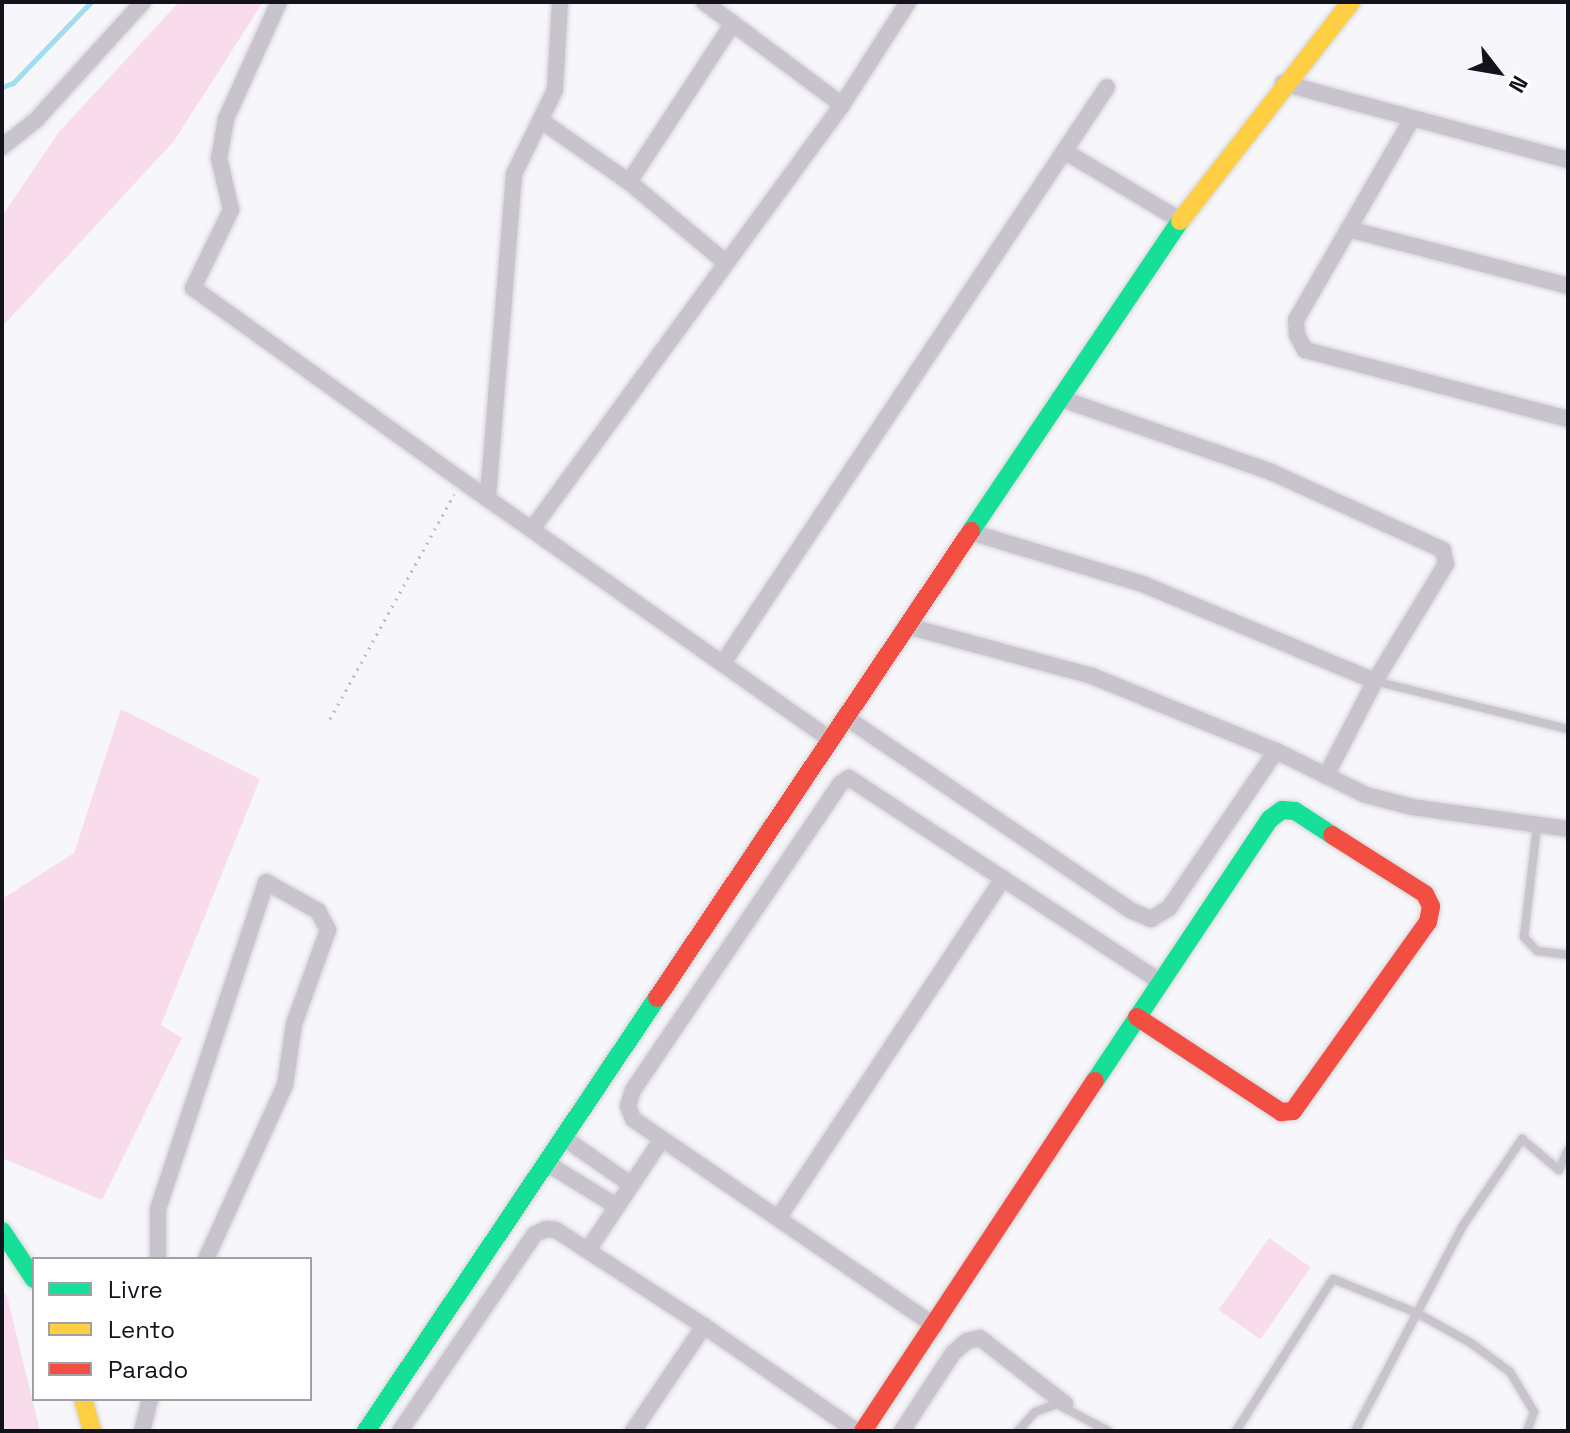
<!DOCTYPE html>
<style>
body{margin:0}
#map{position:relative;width:1570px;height:1433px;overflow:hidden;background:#f7f7fb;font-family:"Space Grotesk",sans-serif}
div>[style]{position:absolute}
.green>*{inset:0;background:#f8dcec;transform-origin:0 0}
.stream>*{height:5px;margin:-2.5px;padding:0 2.5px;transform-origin:2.5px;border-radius:2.5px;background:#9fddef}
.path>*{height:3px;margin-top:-1.5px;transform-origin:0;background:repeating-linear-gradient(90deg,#bdbac0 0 2px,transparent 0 8px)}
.roads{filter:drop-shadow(0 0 2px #d3d3d7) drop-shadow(0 0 2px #d3d3d7)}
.lane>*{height:8px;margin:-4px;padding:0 4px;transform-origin:4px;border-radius:4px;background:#c8c3cc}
.street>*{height:16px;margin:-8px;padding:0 8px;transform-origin:8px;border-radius:8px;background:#c8c3cc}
.fast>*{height:18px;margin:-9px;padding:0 9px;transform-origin:9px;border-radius:9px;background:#16e098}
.slow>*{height:18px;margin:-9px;padding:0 9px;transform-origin:9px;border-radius:9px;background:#ffcf43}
.jam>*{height:18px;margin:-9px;padding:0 9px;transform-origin:9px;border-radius:9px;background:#f24e42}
span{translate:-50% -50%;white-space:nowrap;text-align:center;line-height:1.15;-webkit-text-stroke:6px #fff;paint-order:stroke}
.frame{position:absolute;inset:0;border:4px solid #13131d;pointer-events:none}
.legend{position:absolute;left:32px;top:1257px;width:280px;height:144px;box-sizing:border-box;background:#fff;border:2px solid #a1a1a5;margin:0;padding:10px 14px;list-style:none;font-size:24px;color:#13131d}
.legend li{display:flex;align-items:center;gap:16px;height:40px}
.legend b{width:40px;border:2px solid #a1a1a5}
.north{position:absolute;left:1458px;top:32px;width:80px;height:80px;-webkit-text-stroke:6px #fff;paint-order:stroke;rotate:121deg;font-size:22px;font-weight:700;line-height:32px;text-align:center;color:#13131d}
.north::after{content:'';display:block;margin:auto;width:28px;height:36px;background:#13131d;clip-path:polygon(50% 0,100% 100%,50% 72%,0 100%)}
</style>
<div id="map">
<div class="green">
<div style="clip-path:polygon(179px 2px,263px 2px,174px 141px,2px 327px,2px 216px,59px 132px)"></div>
<div style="clip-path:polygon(121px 709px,260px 779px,161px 1025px,182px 1038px,102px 1200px,2px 1158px,2px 899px,74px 853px)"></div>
<div style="left:1269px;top:1238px;width:51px;height:88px;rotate:35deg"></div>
<div style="clip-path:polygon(2px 1292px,7px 1296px,40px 1431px,2px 1431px)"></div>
</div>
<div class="stream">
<div style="left:2px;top:87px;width:12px;rotate:-20deg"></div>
<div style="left:13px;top:83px;width:112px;rotate:-46.1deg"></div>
</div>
<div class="path">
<div style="left:330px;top:719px;width:257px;rotate:-61.1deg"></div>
</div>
<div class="roads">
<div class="lane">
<div style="left:1375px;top:681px;width:199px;rotate:14deg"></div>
<div style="left:1537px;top:826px;width:112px;rotate:96.7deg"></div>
<div style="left:1524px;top:937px;width:19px;rotate:47deg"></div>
<div style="left:1537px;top:951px;width:31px;rotate:7deg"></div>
<div style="left:1018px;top:1431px;width:25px;rotate:-48deg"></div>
<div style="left:1035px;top:1412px;width:23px;rotate:-20deg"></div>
<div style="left:1057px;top:1404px;width:58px;rotate:27.9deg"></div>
<div style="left:1236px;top:1431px;width:180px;rotate:-57.5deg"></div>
<div style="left:1333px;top:1279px;width:91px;rotate:22deg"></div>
<div style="left:1417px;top:1313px;width:62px;rotate:29.1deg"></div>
<div style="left:1471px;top:1343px;width:49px;rotate:36.6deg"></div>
<div style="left:1510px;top:1372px;width:47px;rotate:59deg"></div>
<div style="left:1534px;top:1412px;width:20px;rotate:110deg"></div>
<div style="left:1355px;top:1431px;width:230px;rotate:-62.3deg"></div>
<div style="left:1462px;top:1227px;width:107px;rotate:-55.7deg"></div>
<div style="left:1522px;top:1139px;width:48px;rotate:40deg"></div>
<div style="left:1559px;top:1170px;width:22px;rotate:-66deg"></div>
</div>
<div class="street">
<div style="left:279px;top:2px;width:128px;rotate:114.4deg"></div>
<div style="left:226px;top:119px;width:40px;rotate:100deg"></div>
<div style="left:219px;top:158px;width:53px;rotate:77deg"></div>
<div style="left:231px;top:210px;width:87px;rotate:116deg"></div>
<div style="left:193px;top:288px;width:363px;rotate:35.6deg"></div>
<div style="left:560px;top:2px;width:88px;rotate:93.3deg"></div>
<div style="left:555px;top:90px;width:93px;rotate:116deg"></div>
<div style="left:514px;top:174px;width:326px;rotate:94.6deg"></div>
<div style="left:488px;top:499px;width:416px;rotate:35.1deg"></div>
<div style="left:704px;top:2px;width:172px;rotate:36.7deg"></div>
<div style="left:1283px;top:83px;width:295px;rotate:15.1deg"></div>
<div style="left:1412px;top:119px;width:232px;rotate:120deg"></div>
<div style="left:1296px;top:320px;width:15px;rotate:86deg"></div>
<div style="left:1297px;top:335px;width:17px;rotate:62deg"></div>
<div style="left:1305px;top:350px;width:272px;rotate:14.7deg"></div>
<div style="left:543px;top:122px;width:105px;rotate:34.9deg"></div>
<div style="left:629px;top:182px;width:125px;rotate:39.8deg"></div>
<div style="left:2px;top:147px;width:43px;rotate:-38.5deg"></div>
<div style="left:36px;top:120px;width:159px;rotate:-47.8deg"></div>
<div style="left:1064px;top:151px;width:135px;rotate:30.7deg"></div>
<div style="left:629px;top:182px;width:190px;rotate:-56.8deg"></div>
<div style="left:1348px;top:229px;width:227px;rotate:14.5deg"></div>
<div style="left:1059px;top:398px;width:225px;rotate:19.2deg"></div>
<div style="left:1271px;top:472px;width:189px;rotate:24.4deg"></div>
<div style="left:1443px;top:550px;width:14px;rotate:78deg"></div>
<div style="left:1446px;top:564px;width:137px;rotate:121.3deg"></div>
<div style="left:1375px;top:681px;width:107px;rotate:117.3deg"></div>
<div style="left:532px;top:529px;width:525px;rotate:-53.83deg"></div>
<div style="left:842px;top:105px;width:122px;rotate:-57.3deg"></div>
<div style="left:970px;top:532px;width:183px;rotate:16.8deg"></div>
<div style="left:1145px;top:585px;width:249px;rotate:22.7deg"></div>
<div style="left:907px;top:626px;width:192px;rotate:15.1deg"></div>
<div style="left:1092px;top:676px;width:199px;rotate:22.2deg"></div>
<div style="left:1276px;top:751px;width:100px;rotate:26.1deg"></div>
<div style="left:1366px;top:795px;width:48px;rotate:14.6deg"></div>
<div style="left:1412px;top:807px;width:158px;rotate:8deg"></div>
<div style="left:723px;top:663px;width:692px;rotate:-56.31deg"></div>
<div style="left:845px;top:717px;width:346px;rotate:34.1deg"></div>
<div style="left:1132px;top:911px;width:21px;rotate:23deg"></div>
<div style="left:1151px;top:919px;width:21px;rotate:-31deg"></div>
<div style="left:1169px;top:908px;width:190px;rotate:-55.7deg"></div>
<div style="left:564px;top:1138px;width:80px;rotate:34.9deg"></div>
<div style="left:548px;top:1164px;width:80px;rotate:31.7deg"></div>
<div style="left:779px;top:1217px;width:406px;rotate:-56.5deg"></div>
<div style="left:588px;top:1250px;width:133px;rotate:-56.3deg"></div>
<div style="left:158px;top:1259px;width:50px;rotate:-90deg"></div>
<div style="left:158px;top:1209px;width:344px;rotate:-71.7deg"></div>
<div style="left:266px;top:882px;width:60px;rotate:29.1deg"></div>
<div style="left:318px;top:911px;width:21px;rotate:62deg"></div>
<div style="left:328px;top:930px;width:100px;rotate:109.9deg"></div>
<div style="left:294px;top:1024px;width:62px;rotate:98.4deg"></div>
<div style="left:285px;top:1085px;width:191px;rotate:114.4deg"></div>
<div style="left:935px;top:1326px;width:366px;rotate:-145.6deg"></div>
<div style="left:633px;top:1119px;width:14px;rotate:-111deg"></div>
<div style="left:628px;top:1106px;width:17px;rotate:-73deg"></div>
<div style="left:633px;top:1090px;width:369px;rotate:-55.9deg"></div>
<div style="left:840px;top:784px;width:11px;rotate:-34deg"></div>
<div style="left:849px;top:778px;width:373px;rotate:33.2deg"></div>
<div style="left:142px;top:1431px;width:33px;rotate:-76deg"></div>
<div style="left:400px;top:1431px;width:239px;rotate:-55.6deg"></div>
<div style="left:535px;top:1234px;width:12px;rotate:-24deg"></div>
<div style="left:546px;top:1229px;width:10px;rotate:6deg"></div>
<div style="left:556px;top:1230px;width:176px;rotate:33deg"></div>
<div style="left:704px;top:1326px;width:185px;rotate:34.6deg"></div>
<div style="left:633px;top:1431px;width:127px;rotate:-55.9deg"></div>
<div style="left:902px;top:1431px;width:93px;rotate:-56.8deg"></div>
<div style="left:953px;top:1353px;width:18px;rotate:-41deg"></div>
<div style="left:967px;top:1341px;width:13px;rotate:-13deg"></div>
<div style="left:980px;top:1338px;width:108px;rotate:37.8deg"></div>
</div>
<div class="fast">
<div style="left:971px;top:531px;width:374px;rotate:-56deg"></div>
<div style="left:1095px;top:1081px;width:315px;rotate:-56.3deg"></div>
<div style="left:1270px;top:819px;width:15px;rotate:-37deg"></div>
<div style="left:1282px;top:810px;width:13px;rotate:4deg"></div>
<div style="left:1295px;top:811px;width:44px;rotate:33deg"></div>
<div style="left:2px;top:1231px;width:58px;rotate:56.3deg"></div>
<div style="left:366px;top:1431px;width:522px;rotate:-56.1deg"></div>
</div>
<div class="slow">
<div style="left:1180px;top:221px;width:278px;rotate:-52deg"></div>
<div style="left:83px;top:1399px;width:33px;rotate:74deg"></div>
</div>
<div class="jam">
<div style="left:657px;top:998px;width:563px;rotate:-56.08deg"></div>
<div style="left:1137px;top:1017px;width:173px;rotate:33.4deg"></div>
<div style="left:1281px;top:1112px;width:12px;rotate:-5deg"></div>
<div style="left:1293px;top:1111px;width:232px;rotate:-54.5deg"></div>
<div style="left:1428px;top:922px;width:16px;rotate:-79deg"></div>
<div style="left:1431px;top:906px;width:13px;rotate:-117deg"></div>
<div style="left:1425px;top:894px;width:110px;rotate:-147.6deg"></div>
<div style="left:863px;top:1431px;width:420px;rotate:-56.5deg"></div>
</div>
</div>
<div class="frame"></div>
<ul class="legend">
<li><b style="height:10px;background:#16e098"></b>Livre</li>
<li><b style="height:10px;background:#ffcf43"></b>Lento</li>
<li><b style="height:10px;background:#f24e42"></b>Parado</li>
</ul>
<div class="north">N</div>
</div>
